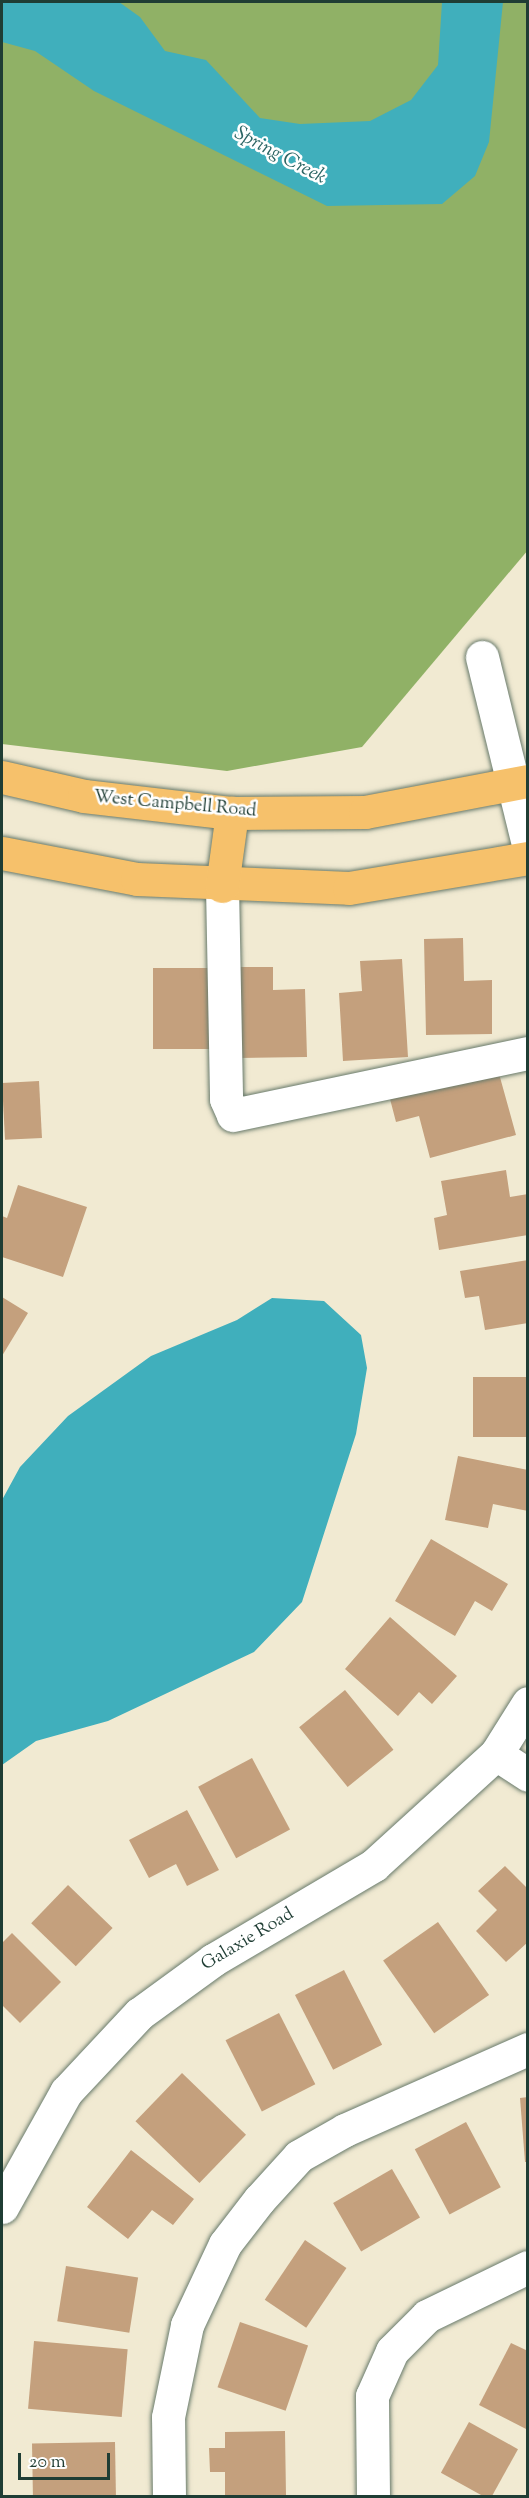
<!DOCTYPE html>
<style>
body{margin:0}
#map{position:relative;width:529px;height:2498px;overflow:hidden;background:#f1ead2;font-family:"Sorts Mill Goudy",serif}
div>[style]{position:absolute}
.forest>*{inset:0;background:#90b166}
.water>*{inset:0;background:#40afbc}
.building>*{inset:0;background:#c4a07d;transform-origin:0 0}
.roads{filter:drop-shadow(0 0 2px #687a6b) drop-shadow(0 0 2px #687a6b)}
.minor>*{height:33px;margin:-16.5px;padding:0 16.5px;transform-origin:16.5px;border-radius:16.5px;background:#fff}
.major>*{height:33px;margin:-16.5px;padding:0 16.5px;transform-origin:16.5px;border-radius:16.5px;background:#f6c16b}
span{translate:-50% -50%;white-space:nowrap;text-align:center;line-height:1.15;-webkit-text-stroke:5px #fff;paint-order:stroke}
.street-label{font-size:18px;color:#1f3d34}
.water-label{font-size:20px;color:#2b6564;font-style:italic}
.frame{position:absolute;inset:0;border:3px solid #1f3d34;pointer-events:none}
.scale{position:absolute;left:18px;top:2453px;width:92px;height:27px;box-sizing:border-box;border:3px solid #1f3d34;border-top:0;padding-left:8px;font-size:18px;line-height:21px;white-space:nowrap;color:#1f3d34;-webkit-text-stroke:4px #fff;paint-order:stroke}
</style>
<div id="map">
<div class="forest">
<div style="clip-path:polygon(2px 2px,527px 2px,528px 550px,362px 747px,227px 771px,2px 744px)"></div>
</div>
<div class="water">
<div style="clip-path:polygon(2px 2px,119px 2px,140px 17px,165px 51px,206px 60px,260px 118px,300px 124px,370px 121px,411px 100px,438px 65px,442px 2px,503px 2px,489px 142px,475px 176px,442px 204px,327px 206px,94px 91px,35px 51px,2px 42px)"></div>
<div style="clip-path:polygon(272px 1298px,324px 1301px,361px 1335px,367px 1368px,356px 1434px,302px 1602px,254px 1652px,108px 1721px,36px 1741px,2px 1765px,2px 1500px,20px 1467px,68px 1416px,151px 1356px,237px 1320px)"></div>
</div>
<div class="building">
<div style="clip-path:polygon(463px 938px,464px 981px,492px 980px,492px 1034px,426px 1035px,424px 939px)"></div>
<div style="clip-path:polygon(402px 959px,408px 1057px,343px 1061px,339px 993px,362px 991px,360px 961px)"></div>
<div style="clip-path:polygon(236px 967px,273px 967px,273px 990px,305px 989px,307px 1057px,238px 1058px)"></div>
<div style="left:153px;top:968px;width:60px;height:81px"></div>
<div style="clip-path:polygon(498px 1070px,516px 1135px,430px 1158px,419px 1116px,396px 1122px,390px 1099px)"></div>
<div style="left:39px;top:1081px;width:57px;height:37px;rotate:87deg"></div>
<div style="clip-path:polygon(506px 1170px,510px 1197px,528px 1194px,528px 1235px,439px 1250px,434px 1218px,447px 1215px,441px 1181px)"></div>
<div style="clip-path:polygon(18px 1185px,87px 1207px,63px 1277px,2px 1257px,2px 1216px,7px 1218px)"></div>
<div style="clip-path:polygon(528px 1260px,528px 1323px,485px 1330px,479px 1296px,465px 1298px,460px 1271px)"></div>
<div style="clip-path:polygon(2px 1297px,28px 1313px,2px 1356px)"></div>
<div style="left:528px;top:1377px;width:60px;height:55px;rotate:90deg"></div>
<div style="clip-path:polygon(458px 1456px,528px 1470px,528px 1511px,493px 1504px,488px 1528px,445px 1520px)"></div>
<div style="clip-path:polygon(431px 1539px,508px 1584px,492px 1611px,475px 1601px,455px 1636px,395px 1601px)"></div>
<div style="clip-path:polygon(390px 1617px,457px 1676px,432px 1704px,419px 1692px,398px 1716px,345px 1669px)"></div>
<div style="left:345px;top:1690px;width:77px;height:59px;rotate:51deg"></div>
<div style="left:252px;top:1758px;width:81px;height:61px;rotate:62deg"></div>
<div style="clip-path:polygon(187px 1810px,219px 1870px,187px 1886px,176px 1864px,149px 1878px,129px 1840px)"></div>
<div style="clip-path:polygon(505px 1866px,528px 1889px,528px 1942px,506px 1962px,476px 1931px,497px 1910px,478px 1891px)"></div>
<div style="left:68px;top:1885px;width:62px;height:53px;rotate:44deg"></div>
<div style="left:438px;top:1922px;width:89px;height:67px;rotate:55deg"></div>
<div style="clip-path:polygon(12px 1933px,61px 1982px,20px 2023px,2px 2005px,2px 1943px)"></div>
<div style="left:344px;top:1970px;width:84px;height:55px;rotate:63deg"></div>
<div style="left:279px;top:2013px;width:80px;height:60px;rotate:63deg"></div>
<div style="left:182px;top:2073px;width:89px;height:67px;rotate:44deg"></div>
<div style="clip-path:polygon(528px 2097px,528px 2162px,525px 2162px,520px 2098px)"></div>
<div style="left:466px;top:2122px;width:74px;height:58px;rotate:62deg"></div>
<div style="clip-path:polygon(131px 2150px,194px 2199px,173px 2225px,152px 2210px,128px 2239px,87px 2207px)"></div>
<div style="left:392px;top:2169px;width:56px;height:68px;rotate:60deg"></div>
<div style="left:305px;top:2240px;width:50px;height:72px;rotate:34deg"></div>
<div style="left:66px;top:2266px;width:73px;height:56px;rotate:9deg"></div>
<div style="left:240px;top:2322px;width:72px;height:69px;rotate:19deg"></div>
<div style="left:34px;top:2341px;width:94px;height:68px;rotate:5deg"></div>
<div style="clip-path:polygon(511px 2343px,528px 2351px,528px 2430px,479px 2405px)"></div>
<div style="left:469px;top:2422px;width:56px;height:58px;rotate:29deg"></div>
<div style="clip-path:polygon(285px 2431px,286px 2496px,225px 2496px,225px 2472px,210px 2472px,209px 2448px,225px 2448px,225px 2432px)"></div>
<div style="left:115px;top:2442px;width:54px;height:83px;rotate:89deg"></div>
</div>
<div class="roads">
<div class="minor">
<div style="left:482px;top:657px;width:193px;rotate:76.2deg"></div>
<div style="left:222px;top:886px;width:213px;rotate:88.9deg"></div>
<div style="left:226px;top:1099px;width:17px;rotate:66deg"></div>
<div style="left:233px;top:1115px;width:301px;rotate:-11.9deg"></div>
<div style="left:496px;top:1754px;width:38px;rotate:33deg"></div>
<div style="left:2px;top:2207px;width:132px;rotate:-60.9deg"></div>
<div style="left:66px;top:2092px;width:107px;rotate:-46.9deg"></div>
<div style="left:139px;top:2014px;width:92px;rotate:-36.1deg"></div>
<div style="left:213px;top:1960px;width:187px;rotate:-30.5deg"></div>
<div style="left:374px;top:1865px;width:165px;rotate:-42.3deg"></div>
<div style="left:496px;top:1754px;width:60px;rotate:-57.9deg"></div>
<div style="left:169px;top:2496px;width:79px;rotate:-90.7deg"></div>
<div style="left:168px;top:2417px;width:94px;rotate:-78.3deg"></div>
<div style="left:187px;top:2325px;width:89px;rotate:-64.9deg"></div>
<div style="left:225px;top:2244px;width:56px;rotate:-52.3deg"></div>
<div style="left:259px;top:2200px;width:59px;rotate:-47.7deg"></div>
<div style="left:299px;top:2156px;width:53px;rotate:-29.5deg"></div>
<div style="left:345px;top:2130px;width:200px;rotate:-23.9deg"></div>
<div style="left:373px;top:2496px;width:100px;rotate:-90.6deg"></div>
<div style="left:372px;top:2396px;width:49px;rotate:-66deg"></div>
<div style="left:392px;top:2351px;width:49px;rotate:-45deg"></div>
<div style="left:427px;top:2316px;width:112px;rotate:-25.9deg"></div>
</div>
<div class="major">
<div style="left:2px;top:777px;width:84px;rotate:13deg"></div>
<div style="left:84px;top:796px;width:149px;rotate:6.6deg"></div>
<div style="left:232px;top:813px;width:133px;rotate:-0.4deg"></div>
<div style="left:365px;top:812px;width:166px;rotate:-10.8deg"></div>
<div style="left:2px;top:853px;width:137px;rotate:10.9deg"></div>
<div style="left:137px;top:879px;width:212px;rotate:2.4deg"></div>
<div style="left:349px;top:888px;width:181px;rotate:-9.5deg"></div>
<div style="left:222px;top:886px;width:74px;rotate:-82.2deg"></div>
</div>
</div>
<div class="street-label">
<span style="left:175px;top:805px;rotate:5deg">West Campbell Road</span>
<span style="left:248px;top:1940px;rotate:-31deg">Galaxie Road</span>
</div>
<div class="water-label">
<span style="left:280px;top:156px;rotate:28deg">Spring Creek</span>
</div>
<div class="frame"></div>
<div class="scale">20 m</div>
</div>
